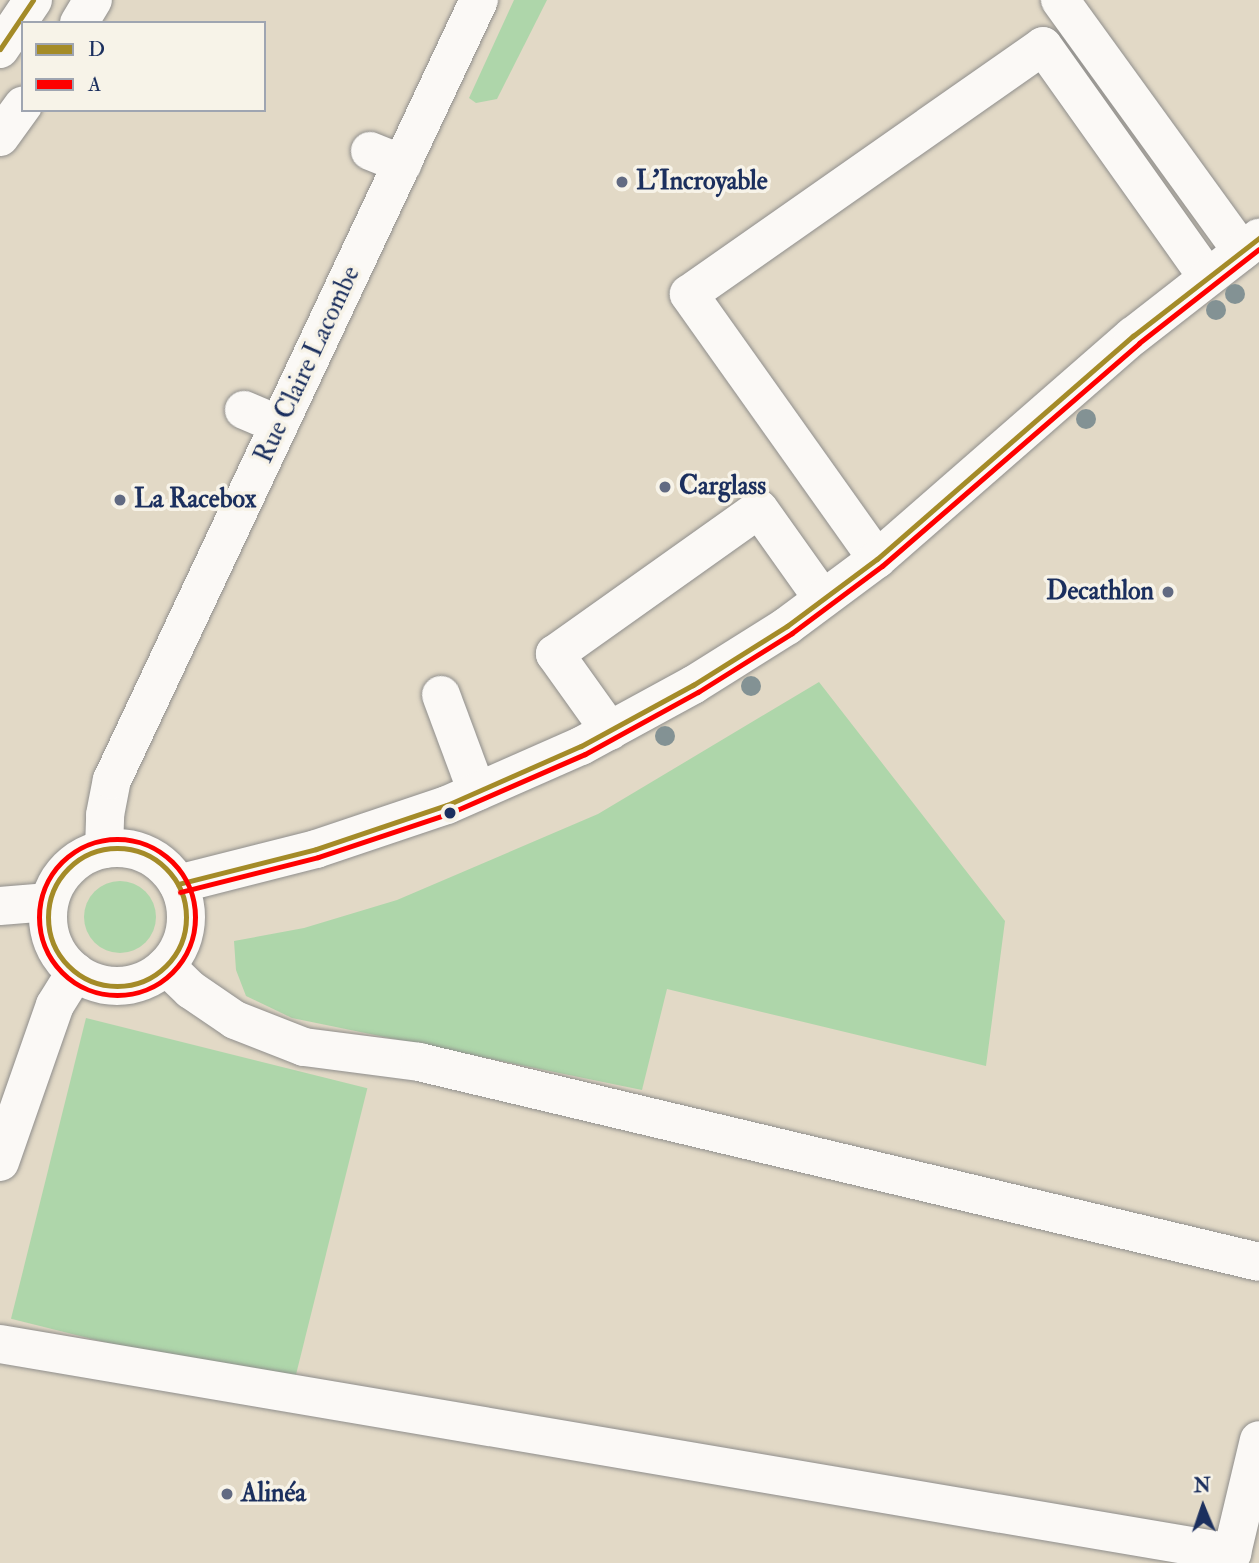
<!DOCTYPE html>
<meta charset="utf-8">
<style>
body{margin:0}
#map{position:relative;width:1259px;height:1563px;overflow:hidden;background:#e2d9c6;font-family:"IM FELL Double Pica",serif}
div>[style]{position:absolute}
.green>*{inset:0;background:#aed6aa;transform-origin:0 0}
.round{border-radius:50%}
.roads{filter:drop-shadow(0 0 2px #8f8e8c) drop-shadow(0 0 2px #8f8e8c)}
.minor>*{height:38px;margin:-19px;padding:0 19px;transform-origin:19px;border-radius:19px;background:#fbf9f6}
.minor>.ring{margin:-19px;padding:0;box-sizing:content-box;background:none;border:38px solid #fbf9f6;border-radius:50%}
.bus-1>*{height:5px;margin:-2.5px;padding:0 2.5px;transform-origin:2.5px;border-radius:2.5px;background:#a48b28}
.bus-1>.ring{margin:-2.5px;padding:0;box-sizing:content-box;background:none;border:5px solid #a48b28;border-radius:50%}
.bus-2>*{height:5px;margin:-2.5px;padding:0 2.5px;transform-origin:2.5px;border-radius:2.5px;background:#fe0000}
.bus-2>.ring{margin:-2.5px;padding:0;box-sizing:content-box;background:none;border:5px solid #fe0000;border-radius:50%}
.trees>*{width:20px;height:20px;margin:-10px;border-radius:50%;background:#839294}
.dots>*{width:19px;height:19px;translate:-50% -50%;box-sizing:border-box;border:4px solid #f7f3e8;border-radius:50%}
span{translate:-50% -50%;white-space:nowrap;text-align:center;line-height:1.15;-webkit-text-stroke:7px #f7f3e8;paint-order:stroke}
.poi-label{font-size:26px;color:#1b2f5e;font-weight:700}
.left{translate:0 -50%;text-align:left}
.right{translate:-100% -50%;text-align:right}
.street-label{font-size:26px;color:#1b2f5e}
.legend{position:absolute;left:21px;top:21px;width:245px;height:91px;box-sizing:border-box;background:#f7f3e8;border:2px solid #9fa5b1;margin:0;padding:9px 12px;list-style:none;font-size:21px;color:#1b2f5e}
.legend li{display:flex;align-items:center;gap:14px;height:35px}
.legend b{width:35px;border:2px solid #9fa5b1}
.north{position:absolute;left:1168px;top:1472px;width:70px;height:70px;-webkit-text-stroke:5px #f7f3e8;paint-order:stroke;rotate:358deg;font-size:19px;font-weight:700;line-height:28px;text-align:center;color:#1b2f5e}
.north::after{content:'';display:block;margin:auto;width:24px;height:32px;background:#1b2f5e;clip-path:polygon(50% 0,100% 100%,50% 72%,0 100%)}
</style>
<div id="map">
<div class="green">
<div style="clip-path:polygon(514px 0,547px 0,497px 99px,476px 103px,469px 98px)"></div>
<div style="clip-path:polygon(819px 682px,1005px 921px,986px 1066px,667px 989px,642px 1090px,292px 1018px,246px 996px,236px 970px,234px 941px,304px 928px,397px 900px,598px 814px)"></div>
<div class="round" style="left:84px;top:881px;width:72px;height:72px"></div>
<div style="left:86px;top:1018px;width:290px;height:310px;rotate:14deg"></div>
</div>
<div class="roads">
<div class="minor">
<div style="left:1060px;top:0;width:310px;rotate:54.1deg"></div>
<div style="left:79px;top:23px;width:27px;rotate:-59deg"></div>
<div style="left:0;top:49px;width:59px;rotate:-56deg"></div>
<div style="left:0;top:137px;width:39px;rotate:-54deg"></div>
<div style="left:370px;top:151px;width:35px;rotate:22deg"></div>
<div style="left:244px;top:410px;width:38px;rotate:23deg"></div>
<div style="left:877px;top:559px;width:325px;rotate:-125.4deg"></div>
<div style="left:689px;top:294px;width:432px;rotate:-35deg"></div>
<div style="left:1043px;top:46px;width:283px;rotate:54.6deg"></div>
<div style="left:441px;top:695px;width:103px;rotate:69.6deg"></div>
<div style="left:610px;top:731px;width:95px;rotate:-125.5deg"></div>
<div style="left:555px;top:654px;width:250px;rotate:-35.4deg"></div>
<div style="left:759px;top:509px;width:110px;rotate:54.6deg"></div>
<div class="ring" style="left:48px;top:848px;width:100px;height:100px"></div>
<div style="left:104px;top:849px;width:34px;rotate:-88deg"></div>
<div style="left:105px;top:815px;width:36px;rotate:-79deg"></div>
<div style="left:112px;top:780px;width:862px;rotate:-64.8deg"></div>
<div style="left:178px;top:884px;width:142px;rotate:-14.2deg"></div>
<div style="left:316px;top:849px;width:138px;rotate:-18.6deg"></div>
<div style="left:447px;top:805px;width:146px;rotate:-23.8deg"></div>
<div style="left:581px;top:746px;width:128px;rotate:-28.6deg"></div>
<div style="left:693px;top:685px;width:111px;rotate:-32.1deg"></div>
<div style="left:787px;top:626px;width:112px;rotate:-36.7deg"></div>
<div style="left:877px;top:559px;width:340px;rotate:-41.1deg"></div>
<div style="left:1133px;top:336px;width:160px;rotate:-37.9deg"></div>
<div style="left:0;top:906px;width:49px;rotate:-4.7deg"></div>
<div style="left:166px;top:966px;width:35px;rotate:44deg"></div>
<div style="left:191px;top:990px;width:53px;rotate:34.3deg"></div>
<div style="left:235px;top:1020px;width:74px;rotate:21.4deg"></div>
<div style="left:304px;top:1047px;width:116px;rotate:7.4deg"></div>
<div style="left:419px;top:1062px;width:863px;rotate:13.39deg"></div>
<div style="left:0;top:1162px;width:166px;rotate:-70.7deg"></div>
<div style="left:55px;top:1005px;width:39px;rotate:-58deg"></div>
<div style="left:0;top:1344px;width:1250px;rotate:9.63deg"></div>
<div style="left:1232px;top:1553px;width:116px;rotate:-76.6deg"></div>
</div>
</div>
<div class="bus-1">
<div style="left:0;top:49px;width:59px;rotate:-56deg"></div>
<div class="ring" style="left:48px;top:848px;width:133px;height:133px"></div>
<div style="left:178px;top:884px;width:142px;rotate:-14.2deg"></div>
<div style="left:316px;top:849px;width:138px;rotate:-18.6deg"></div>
<div style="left:447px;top:805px;width:146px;rotate:-23.8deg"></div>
<div style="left:581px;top:746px;width:128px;rotate:-28.6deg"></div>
<div style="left:693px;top:685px;width:111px;rotate:-32.1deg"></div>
<div style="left:787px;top:626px;width:112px;rotate:-36.7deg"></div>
<div style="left:877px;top:559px;width:340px;rotate:-41.1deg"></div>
<div style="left:1133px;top:336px;width:160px;rotate:-37.9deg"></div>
</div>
<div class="bus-2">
<div class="ring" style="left:39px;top:839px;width:151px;height:151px"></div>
<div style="left:180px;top:892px;width:142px;rotate:-14.2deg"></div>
<div style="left:318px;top:857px;width:139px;rotate:-18.4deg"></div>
<div style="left:450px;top:813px;width:147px;rotate:-23.6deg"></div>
<div style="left:585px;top:754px;width:129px;rotate:-28.8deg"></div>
<div style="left:698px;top:692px;width:111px;rotate:-32.1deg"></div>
<div style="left:792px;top:633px;width:112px;rotate:-36.7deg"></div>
<div style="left:882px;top:566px;width:340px;rotate:-40.9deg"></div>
<div style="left:1139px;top:343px;width:152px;rotate:-38.1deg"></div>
</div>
<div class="trees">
<div style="left:1235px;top:294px"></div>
<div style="left:1216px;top:310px"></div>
<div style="left:1086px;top:419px"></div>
<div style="left:751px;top:686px"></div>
<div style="left:665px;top:736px"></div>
</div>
<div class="dots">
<div style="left:622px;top:182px;background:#616a82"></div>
<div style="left:665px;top:487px;background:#616a82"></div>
<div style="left:120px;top:500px;background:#616a82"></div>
<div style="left:1168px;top:592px;background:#616a82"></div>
<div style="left:450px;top:813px;background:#1b2f5e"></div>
<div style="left:227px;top:1494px;background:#616a82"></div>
</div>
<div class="poi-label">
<span class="left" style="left:636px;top:182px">L'Incroyable</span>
<span class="left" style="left:679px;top:487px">Carglass</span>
<span class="left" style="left:134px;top:500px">La Racebox</span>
<span class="right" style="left:1154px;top:592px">Decathlon</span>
<span class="left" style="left:241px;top:1494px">Alinéa</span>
</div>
<div class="street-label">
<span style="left:308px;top:365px;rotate:-65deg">Rue Claire Lacombe</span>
</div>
<ul class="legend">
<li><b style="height:9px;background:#a48b28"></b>D</li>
<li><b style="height:9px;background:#fe0000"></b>A</li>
</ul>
<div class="north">N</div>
</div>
